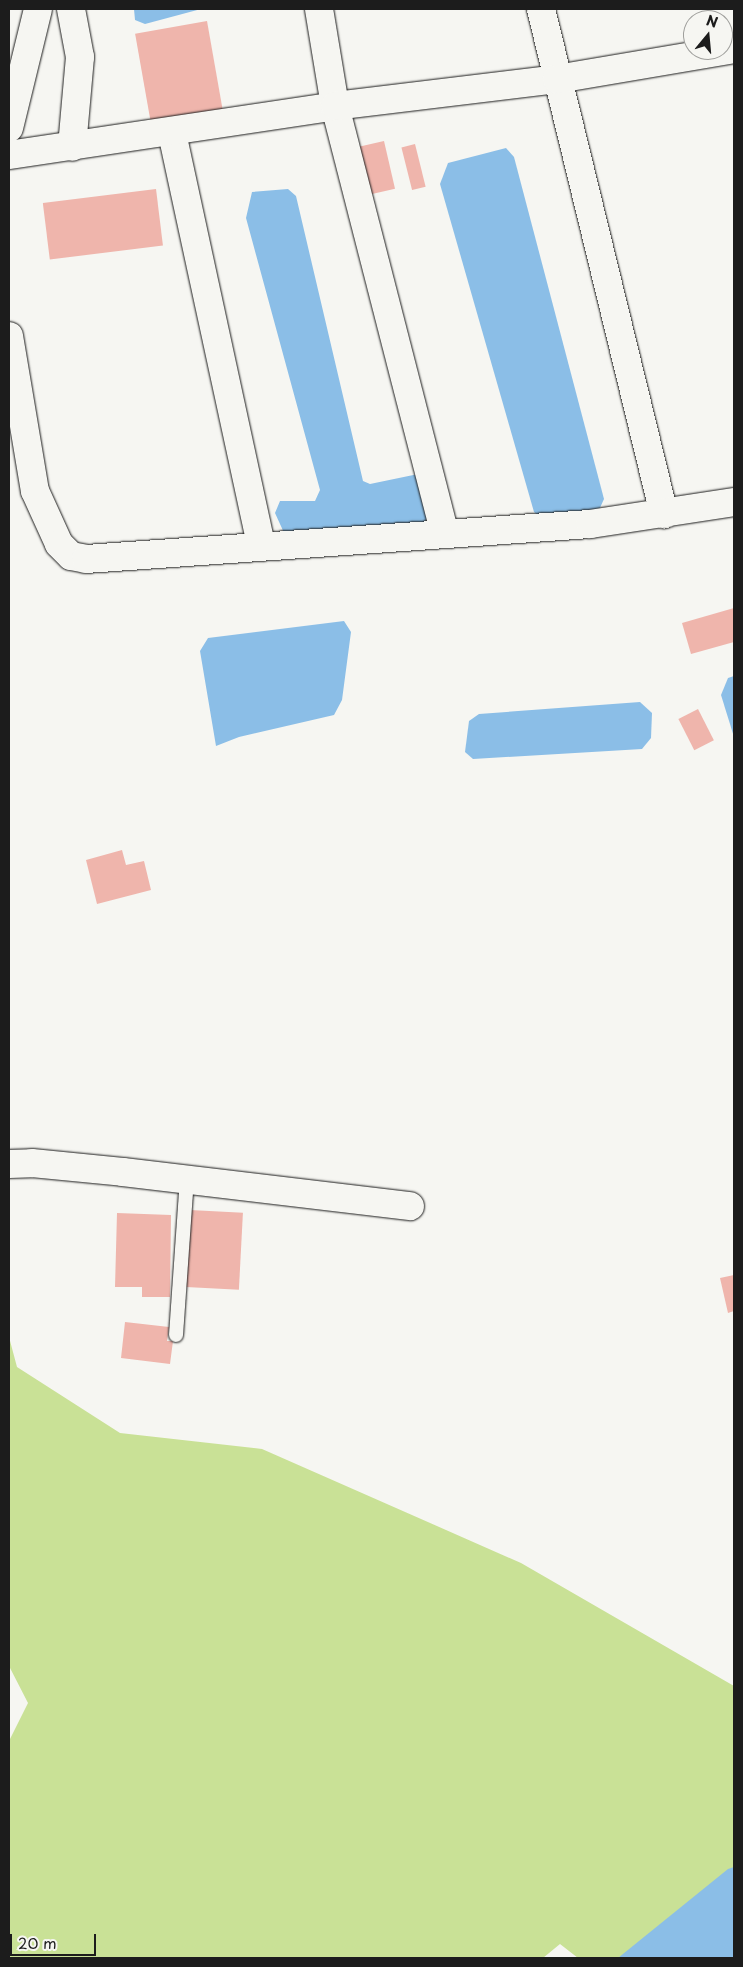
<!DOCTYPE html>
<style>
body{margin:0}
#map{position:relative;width:743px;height:1967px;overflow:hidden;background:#f6f6f2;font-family:"Playpen Sans",sans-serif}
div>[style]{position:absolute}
.green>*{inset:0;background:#c9e196}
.water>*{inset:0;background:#8bbee7}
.building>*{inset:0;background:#efb5ac;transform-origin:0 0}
.roads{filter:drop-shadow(0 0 1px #1c1c1c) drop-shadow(0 0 1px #1c1c1c)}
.service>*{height:14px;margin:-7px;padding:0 7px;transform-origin:7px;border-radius:7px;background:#f6f6f2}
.minor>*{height:28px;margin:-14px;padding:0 14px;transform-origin:14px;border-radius:14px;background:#f6f6f2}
span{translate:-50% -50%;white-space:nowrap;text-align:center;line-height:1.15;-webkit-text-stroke:4.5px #f6f6f2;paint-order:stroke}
.frame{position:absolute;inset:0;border:10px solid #1c1c1c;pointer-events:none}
.north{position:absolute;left:683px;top:10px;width:50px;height:50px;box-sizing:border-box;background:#f6f6f2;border:1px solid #9f9f9c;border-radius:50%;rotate:17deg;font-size:14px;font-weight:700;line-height:20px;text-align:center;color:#1c1c1c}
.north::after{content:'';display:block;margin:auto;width:18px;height:22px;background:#1c1c1c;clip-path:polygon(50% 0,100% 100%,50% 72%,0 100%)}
.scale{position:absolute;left:10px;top:1934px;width:86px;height:22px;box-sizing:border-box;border:2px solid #1c1c1c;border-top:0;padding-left:6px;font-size:15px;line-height:18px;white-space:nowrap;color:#1c1c1c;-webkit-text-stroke:4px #f6f6f2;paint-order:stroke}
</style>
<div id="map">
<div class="green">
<div style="clip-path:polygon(9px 1337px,17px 1367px,120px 1433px,262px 1449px,521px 1563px,734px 1686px,734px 1958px,578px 1958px,560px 1944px,543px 1958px,9px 1958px,9px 1741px,28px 1703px,9px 1666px)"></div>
</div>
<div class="water">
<div style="clip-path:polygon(134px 9px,201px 9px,145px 24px,135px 20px)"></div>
<div style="clip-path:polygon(506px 148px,514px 157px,604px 499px,599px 510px,544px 520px,534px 512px,440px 184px,448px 163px)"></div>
<div style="clip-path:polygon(288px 189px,296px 196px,363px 481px,370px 484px,423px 473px,434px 506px,423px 525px,285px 535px,275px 513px,280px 501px,315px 501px,320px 490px,246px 218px,252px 192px)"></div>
<div style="clip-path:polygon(344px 621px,351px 632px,342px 700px,334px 715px,239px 737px,216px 746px,200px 651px,208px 638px)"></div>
<div style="clip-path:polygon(734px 676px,734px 737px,721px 695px,728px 678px)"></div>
<div style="clip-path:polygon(640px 702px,652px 713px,651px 738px,642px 749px,473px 759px,465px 752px,469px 721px,479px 714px)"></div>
<div style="clip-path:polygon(734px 1867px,734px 1958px,618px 1958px,728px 1869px)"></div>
</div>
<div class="building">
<div style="left:207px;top:21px;width:95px;height:73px;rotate:80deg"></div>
<div style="left:384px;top:141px;width:49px;height:37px;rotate:77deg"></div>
<div style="left:415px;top:144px;width:44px;height:14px;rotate:76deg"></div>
<div style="left:156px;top:189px;width:57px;height:114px;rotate:83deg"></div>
<div style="clip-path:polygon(734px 608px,734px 642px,691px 654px,682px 623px)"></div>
<div style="left:698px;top:709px;width:35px;height:22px;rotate:63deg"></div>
<div style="clip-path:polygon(122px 850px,126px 865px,144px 861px,151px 890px,97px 904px,86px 860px)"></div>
<div style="left:190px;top:1210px;width:53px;height:77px;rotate:3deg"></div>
<div style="clip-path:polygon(117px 1213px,171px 1215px,170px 1297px,142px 1297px,142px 1287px,115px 1287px)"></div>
<div style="clip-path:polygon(734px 1275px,734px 1311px,728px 1313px,720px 1278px)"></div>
<div style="clip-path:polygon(125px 1322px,169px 1327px,167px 1341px,173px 1341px,170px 1364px,121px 1358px)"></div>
</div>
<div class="roads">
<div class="service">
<div style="left:176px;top:1335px;width:156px;rotate:-86deg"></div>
</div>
<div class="minor">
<div style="left:71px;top:9px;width:49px;rotate:79.4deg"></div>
<div style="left:80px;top:57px;width:90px;rotate:95.1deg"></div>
<div style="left:319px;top:9px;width:98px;rotate:80.6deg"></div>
<div style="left:335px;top:106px;width:441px;rotate:75.6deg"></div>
<div style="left:541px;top:9px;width:520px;rotate:76.31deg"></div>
<div style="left:9px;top:128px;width:122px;rotate:-76.3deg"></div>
<div style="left:172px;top:133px;width:422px;rotate:77.8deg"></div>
<div style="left:9px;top:155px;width:330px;rotate:-8.5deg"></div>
<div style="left:335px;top:106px;width:224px;rotate:-6.9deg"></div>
<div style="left:557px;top:79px;width:180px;rotate:-9.6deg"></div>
<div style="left:9px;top:336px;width:157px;rotate:80.5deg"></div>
<div style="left:35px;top:491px;width:58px;rotate:65.6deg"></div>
<div style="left:59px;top:544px;width:17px;rotate:45deg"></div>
<div style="left:71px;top:556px;width:15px;rotate:11deg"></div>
<div style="left:86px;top:559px;width:505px;rotate:-3.97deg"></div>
<div style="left:590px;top:524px;width:146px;rotate:-8.7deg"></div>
<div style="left:9px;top:1164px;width:23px;rotate:-2deg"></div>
<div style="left:32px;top:1163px;width:91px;rotate:5.6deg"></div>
<div style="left:123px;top:1172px;width:289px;rotate:6.8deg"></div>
</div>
</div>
<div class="frame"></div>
<div class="north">N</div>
<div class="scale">20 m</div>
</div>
